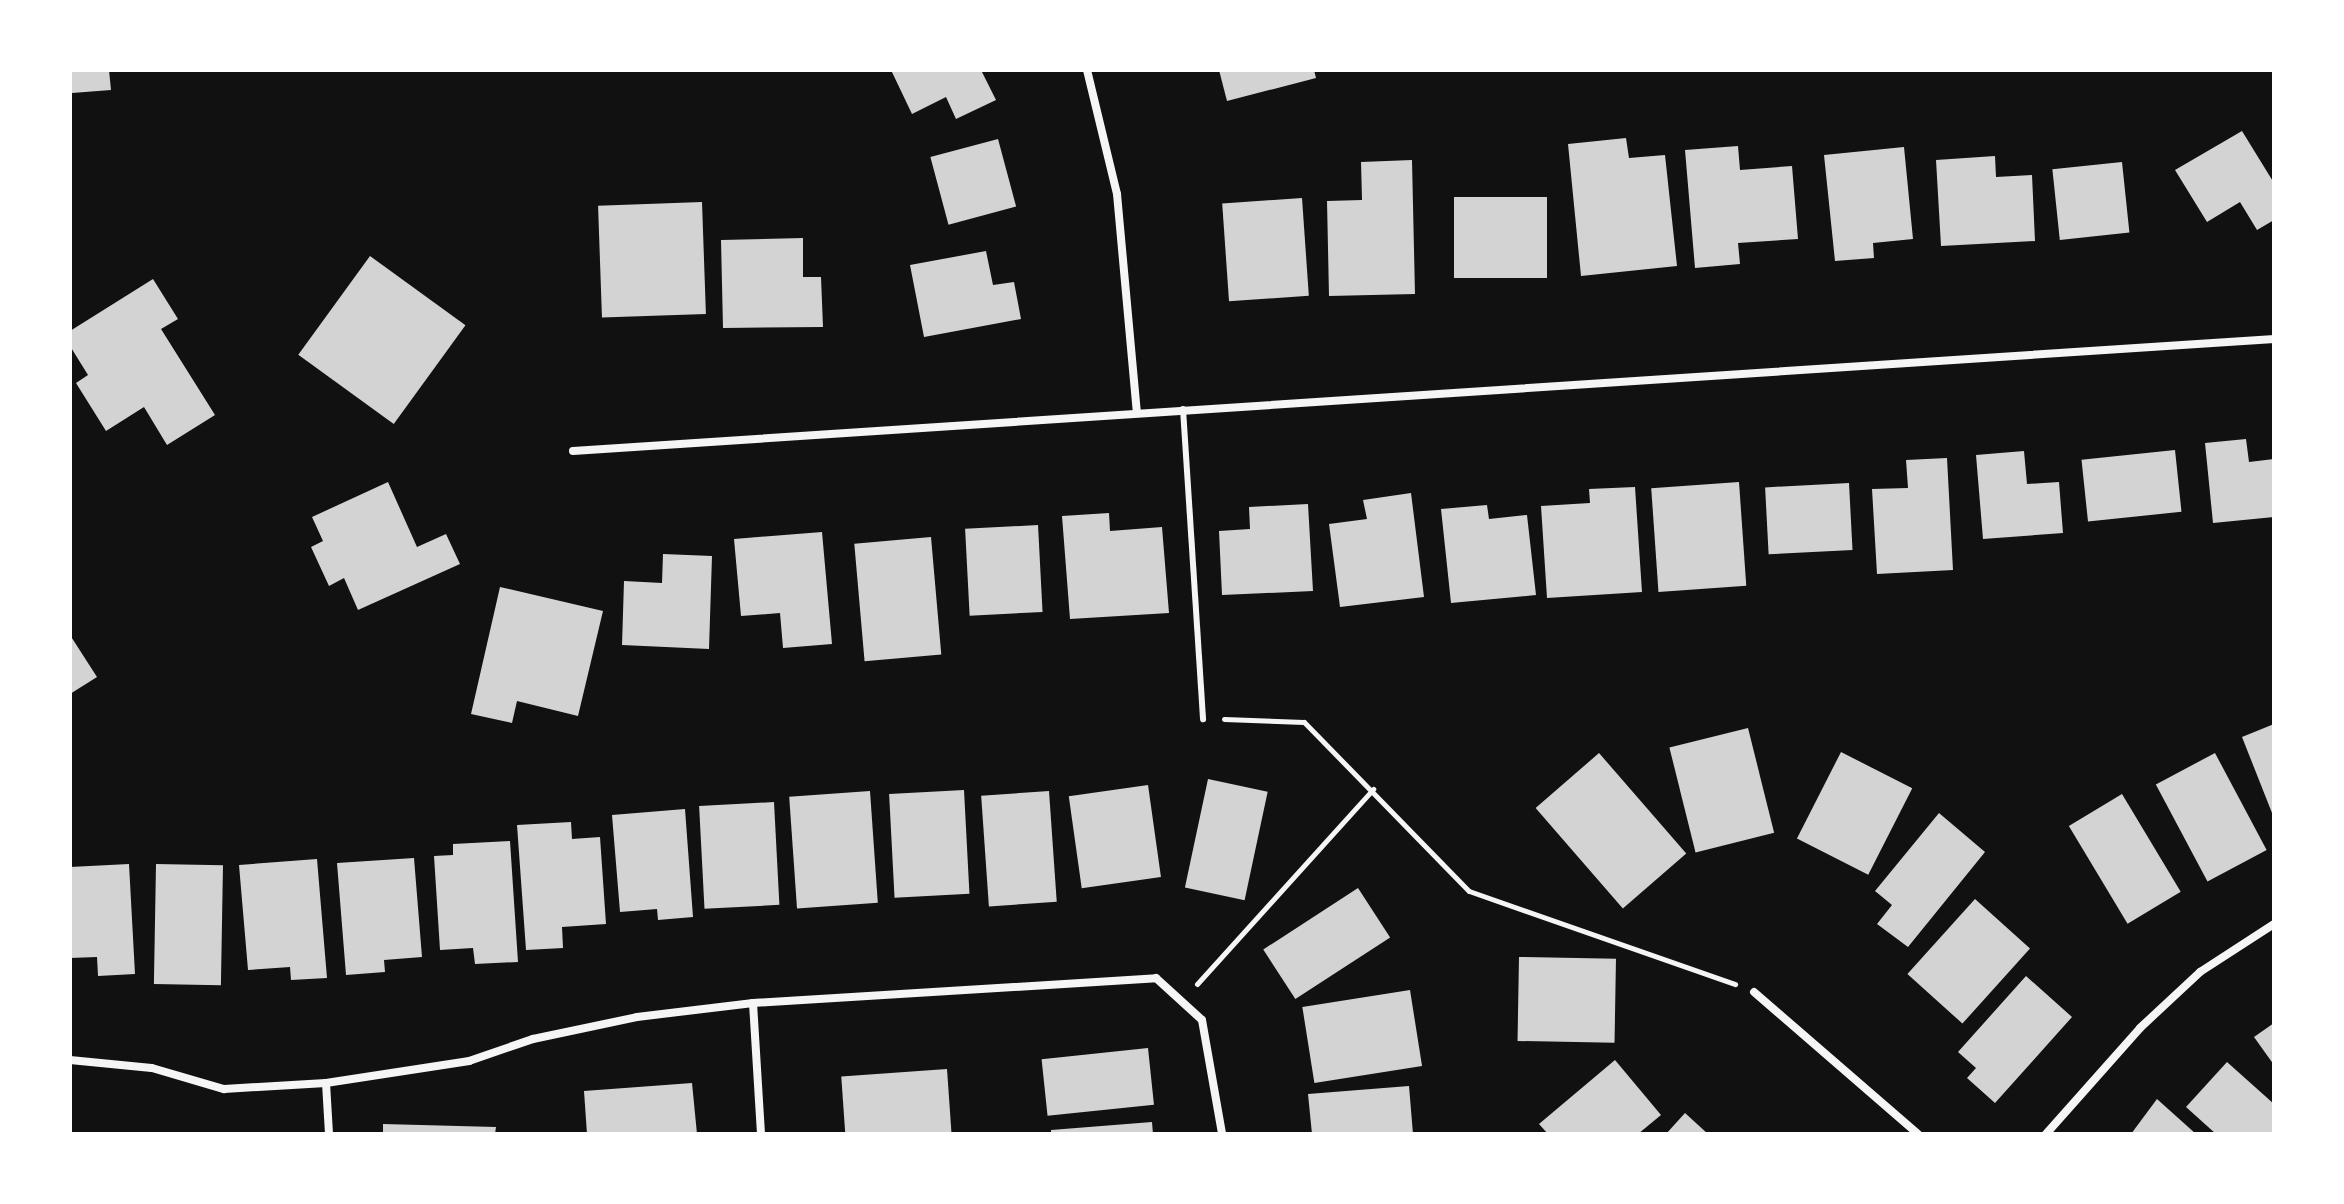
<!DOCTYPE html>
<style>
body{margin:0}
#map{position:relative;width:2344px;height:1204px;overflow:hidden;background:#111;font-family:"Public Sans",sans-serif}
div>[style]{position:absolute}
.building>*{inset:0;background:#d3d3d3;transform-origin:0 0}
.path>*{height:5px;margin:-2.5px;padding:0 2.5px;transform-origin:2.5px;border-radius:2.5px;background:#f5f5f5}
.service>*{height:6px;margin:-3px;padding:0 3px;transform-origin:3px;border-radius:3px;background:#f5f5f5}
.minor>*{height:8px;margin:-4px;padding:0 4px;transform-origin:4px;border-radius:4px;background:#f5f5f5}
span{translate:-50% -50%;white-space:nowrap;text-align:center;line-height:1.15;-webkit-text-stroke:6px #fff;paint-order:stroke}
.frame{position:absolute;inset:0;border:72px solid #fff;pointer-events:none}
</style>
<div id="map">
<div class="building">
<div style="clip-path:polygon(70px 70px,109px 70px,111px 90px,72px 93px)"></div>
<div style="clip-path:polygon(891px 70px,981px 70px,996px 100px,956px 119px,946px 97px,912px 114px)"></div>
<div style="clip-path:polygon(1219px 70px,1314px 70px,1316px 78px,1227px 101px)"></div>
<div style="clip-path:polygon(2242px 131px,2274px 183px,2274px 220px,2257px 230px,2240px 202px,2207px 222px,2175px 170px)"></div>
<div style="clip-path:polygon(1626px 138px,1629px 158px,1665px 155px,1677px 266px,1581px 276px,1568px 144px)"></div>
<div style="left:998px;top:139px;width:70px;height:70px;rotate:75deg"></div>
<div style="clip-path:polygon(1738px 146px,1740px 170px,1792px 166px,1798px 239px,1738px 243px,1740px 264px,1695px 268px,1685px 150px)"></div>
<div style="clip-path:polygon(1904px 147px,1913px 239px,1873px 243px,1874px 258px,1835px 261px,1824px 155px)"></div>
<div style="clip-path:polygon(1995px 156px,1996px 177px,2032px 175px,2035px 241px,1941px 246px,1936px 160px)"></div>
<div style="clip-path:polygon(1412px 160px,1415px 294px,1329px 296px,1327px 201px,1362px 200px,1361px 162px)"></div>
<div style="left:2122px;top:162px;width:71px;height:70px;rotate:84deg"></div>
<div style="left:1454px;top:197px;width:93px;height:81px"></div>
<div style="left:1302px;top:198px;width:98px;height:80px;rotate:86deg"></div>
<div style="left:702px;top:202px;width:112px;height:104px;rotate:88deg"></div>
<div style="clip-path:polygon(803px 238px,803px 277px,821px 277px,823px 327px,723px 328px,721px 240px)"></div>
<div style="clip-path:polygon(986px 251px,993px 285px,1014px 282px,1021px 319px,924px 337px,910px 265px)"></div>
<div style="left:370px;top:256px;width:118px;height:122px;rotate:36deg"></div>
<div style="clip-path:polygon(153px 279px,178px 319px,161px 329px,215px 415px,167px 445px,144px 407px,106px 431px,76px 383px,88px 375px,70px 346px,70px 331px)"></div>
<div style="clip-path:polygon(2246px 439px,2249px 462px,2274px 459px,2274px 517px,2213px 523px,2205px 443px)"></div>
<div style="left:2175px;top:450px;width:62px;height:94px;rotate:84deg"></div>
<div style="clip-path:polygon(2024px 451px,2027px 484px,2059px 482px,2063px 533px,1983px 539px,1976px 455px)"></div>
<div style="clip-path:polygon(1947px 458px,1953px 570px,1877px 574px,1872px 489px,1908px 488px,1906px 460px)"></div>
<div style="clip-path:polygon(388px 482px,417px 547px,446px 534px,460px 564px,358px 610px,344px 578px,329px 586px,311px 547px,323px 541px,312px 517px)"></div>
<div style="left:1739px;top:482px;width:104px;height:88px;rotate:86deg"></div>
<div style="left:1849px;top:483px;width:67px;height:84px;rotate:87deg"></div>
<div style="clip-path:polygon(1635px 487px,1642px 592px,1547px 598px,1541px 506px,1590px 503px,1589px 489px)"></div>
<div style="clip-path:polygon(1411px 493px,1424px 597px,1340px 607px,1329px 524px,1367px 519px,1363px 500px)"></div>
<div style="clip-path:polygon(1308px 504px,1313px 591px,1222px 595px,1219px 531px,1250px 529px,1249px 507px)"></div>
<div style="clip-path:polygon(1487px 505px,1489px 519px,1527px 515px,1536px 595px,1451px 603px,1441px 509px)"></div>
<div style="clip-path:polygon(1109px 513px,1110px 531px,1162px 527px,1169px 613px,1070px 619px,1062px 516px)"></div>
<div style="left:1038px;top:525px;width:87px;height:73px;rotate:87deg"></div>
<div style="clip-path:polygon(822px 532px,832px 644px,783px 648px,780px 613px,741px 616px,734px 539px)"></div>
<div style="left:931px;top:537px;width:118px;height:77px;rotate:85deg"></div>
<div style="clip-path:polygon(663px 554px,712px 556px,709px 649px,622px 645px,624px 581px,662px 583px)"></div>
<div style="clip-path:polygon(500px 587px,603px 611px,578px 716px,517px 701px,512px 723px,471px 714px)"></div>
<div style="clip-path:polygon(70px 635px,97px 677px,70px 694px)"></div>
<div style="clip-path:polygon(2274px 724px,2274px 818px,2242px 737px)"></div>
<div style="left:1748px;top:728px;width:108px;height:81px;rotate:76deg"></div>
<div style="left:1841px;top:752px;width:80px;height:97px;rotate:27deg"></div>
<div style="left:1599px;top:753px;width:133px;height:84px;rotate:49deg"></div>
<div style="left:2215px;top:753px;width:110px;height:67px;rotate:62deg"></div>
<div style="left:1208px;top:779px;width:61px;height:111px;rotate:12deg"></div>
<div style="left:1148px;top:785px;width:93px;height:80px;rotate:82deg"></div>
<div style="left:964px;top:790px;width:104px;height:75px;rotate:87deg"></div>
<div style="left:870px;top:791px;width:112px;height:81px;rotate:86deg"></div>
<div style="left:1049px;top:791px;width:111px;height:68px;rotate:86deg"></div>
<div style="left:2122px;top:794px;width:114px;height:62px;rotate:59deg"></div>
<div style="left:774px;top:802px;width:103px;height:75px;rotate:87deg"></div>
<div style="clip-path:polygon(685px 809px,693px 917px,658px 920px,657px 909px,620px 912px,612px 815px)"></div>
<div style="clip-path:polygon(1939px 813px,1985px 852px,1908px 947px,1877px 924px,1892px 905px,1875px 891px)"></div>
<div style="clip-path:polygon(571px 822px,572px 839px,600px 837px,606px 924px,562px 927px,563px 948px,526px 950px,517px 825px)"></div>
<div style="clip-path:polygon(510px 841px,518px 962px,475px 964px,473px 948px,440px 950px,434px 856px,453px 855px,453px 844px)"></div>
<div style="clip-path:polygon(414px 858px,422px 957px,384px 960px,385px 972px,346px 975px,337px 863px)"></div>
<div style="clip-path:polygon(317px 859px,327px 978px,291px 980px,290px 967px,248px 970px,239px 865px)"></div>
<div style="clip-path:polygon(129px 864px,135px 974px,98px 976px,97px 957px,70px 958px,70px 867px)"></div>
<div style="left:156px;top:864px;width:67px;height:120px;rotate:1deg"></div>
<div style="left:1358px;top:888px;width:59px;height:113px;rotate:57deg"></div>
<div style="left:1975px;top:899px;width:74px;height:101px;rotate:42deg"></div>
<div style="left:1519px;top:957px;width:97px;height:84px;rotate:1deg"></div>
<div style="clip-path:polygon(2026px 976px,2072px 1017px,1995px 1103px,1967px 1078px,1976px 1068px,1958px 1052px)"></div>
<div style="left:1410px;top:990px;width:77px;height:109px;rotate:81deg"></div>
<div style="clip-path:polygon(2274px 1023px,2274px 1065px,2254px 1037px)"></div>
<div style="left:1148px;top:1048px;width:57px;height:107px;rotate:84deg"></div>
<div style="clip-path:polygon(1615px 1060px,1661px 1115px,1638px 1134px,1548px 1134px,1539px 1124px)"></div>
<div style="clip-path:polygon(2227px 1062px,2274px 1104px,2274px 1134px,2216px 1134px,2186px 1107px)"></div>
<div style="left:947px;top:1069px;width:65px;height:106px;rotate:86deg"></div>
<div style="clip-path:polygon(692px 1083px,697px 1134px,587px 1134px,584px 1091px)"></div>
<div style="clip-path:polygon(1409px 1086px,1413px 1134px,1312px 1134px,1308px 1094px)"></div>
<div style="clip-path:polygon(2157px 1099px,2196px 1134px,2131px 1134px)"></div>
<div style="clip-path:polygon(1685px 1113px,1708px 1134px,1666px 1134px)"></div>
<div style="clip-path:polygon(1152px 1122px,1153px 1134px,1051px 1134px,1051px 1130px)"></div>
<div style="clip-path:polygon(383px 1124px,496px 1127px,495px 1134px,383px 1134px)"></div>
</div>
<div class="path">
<div style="left:1224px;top:719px;width:80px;rotate:2.1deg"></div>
<div style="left:1304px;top:722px;width:236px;rotate:45.7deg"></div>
<div style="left:1469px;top:891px;width:282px;rotate:19.3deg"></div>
<div style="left:1197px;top:984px;width:263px;rotate:-47.9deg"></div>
</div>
<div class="service">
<div style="left:1183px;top:409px;width:311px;rotate:86.3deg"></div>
</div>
<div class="minor">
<div style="left:1087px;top:70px;width:128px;rotate:76.4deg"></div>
<div style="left:1117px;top:194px;width:220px;rotate:84.8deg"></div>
<div style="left:573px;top:451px;width:1705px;rotate:-3.77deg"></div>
<div style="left:1754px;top:992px;width:217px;rotate:40.9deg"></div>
<div style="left:753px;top:1003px;width:131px;rotate:86.5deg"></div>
<div style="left:70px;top:1060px;width:82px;rotate:5.6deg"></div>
<div style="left:152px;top:1068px;width:75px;rotate:16.3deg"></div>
<div style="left:224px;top:1089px;width:102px;rotate:-3.4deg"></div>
<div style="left:326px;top:1083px;width:145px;rotate:-8.7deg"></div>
<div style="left:469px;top:1061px;width:68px;rotate:-19deg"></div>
<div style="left:533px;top:1039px;width:106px;rotate:-11.9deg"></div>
<div style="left:637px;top:1017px;width:117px;rotate:-6.9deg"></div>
<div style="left:753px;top:1003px;width:404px;rotate:-3.5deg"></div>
<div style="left:1156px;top:978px;width:62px;rotate:42.4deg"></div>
<div style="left:1202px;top:1020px;width:116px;rotate:80deg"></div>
<div style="left:326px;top:1083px;width:51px;rotate:86.6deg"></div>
<div style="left:2046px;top:1134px;width:142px;rotate:-48.4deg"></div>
<div style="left:2140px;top:1028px;width:82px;rotate:-43deg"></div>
<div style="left:2200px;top:972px;width:88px;rotate:-33deg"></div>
</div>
<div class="frame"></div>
</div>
